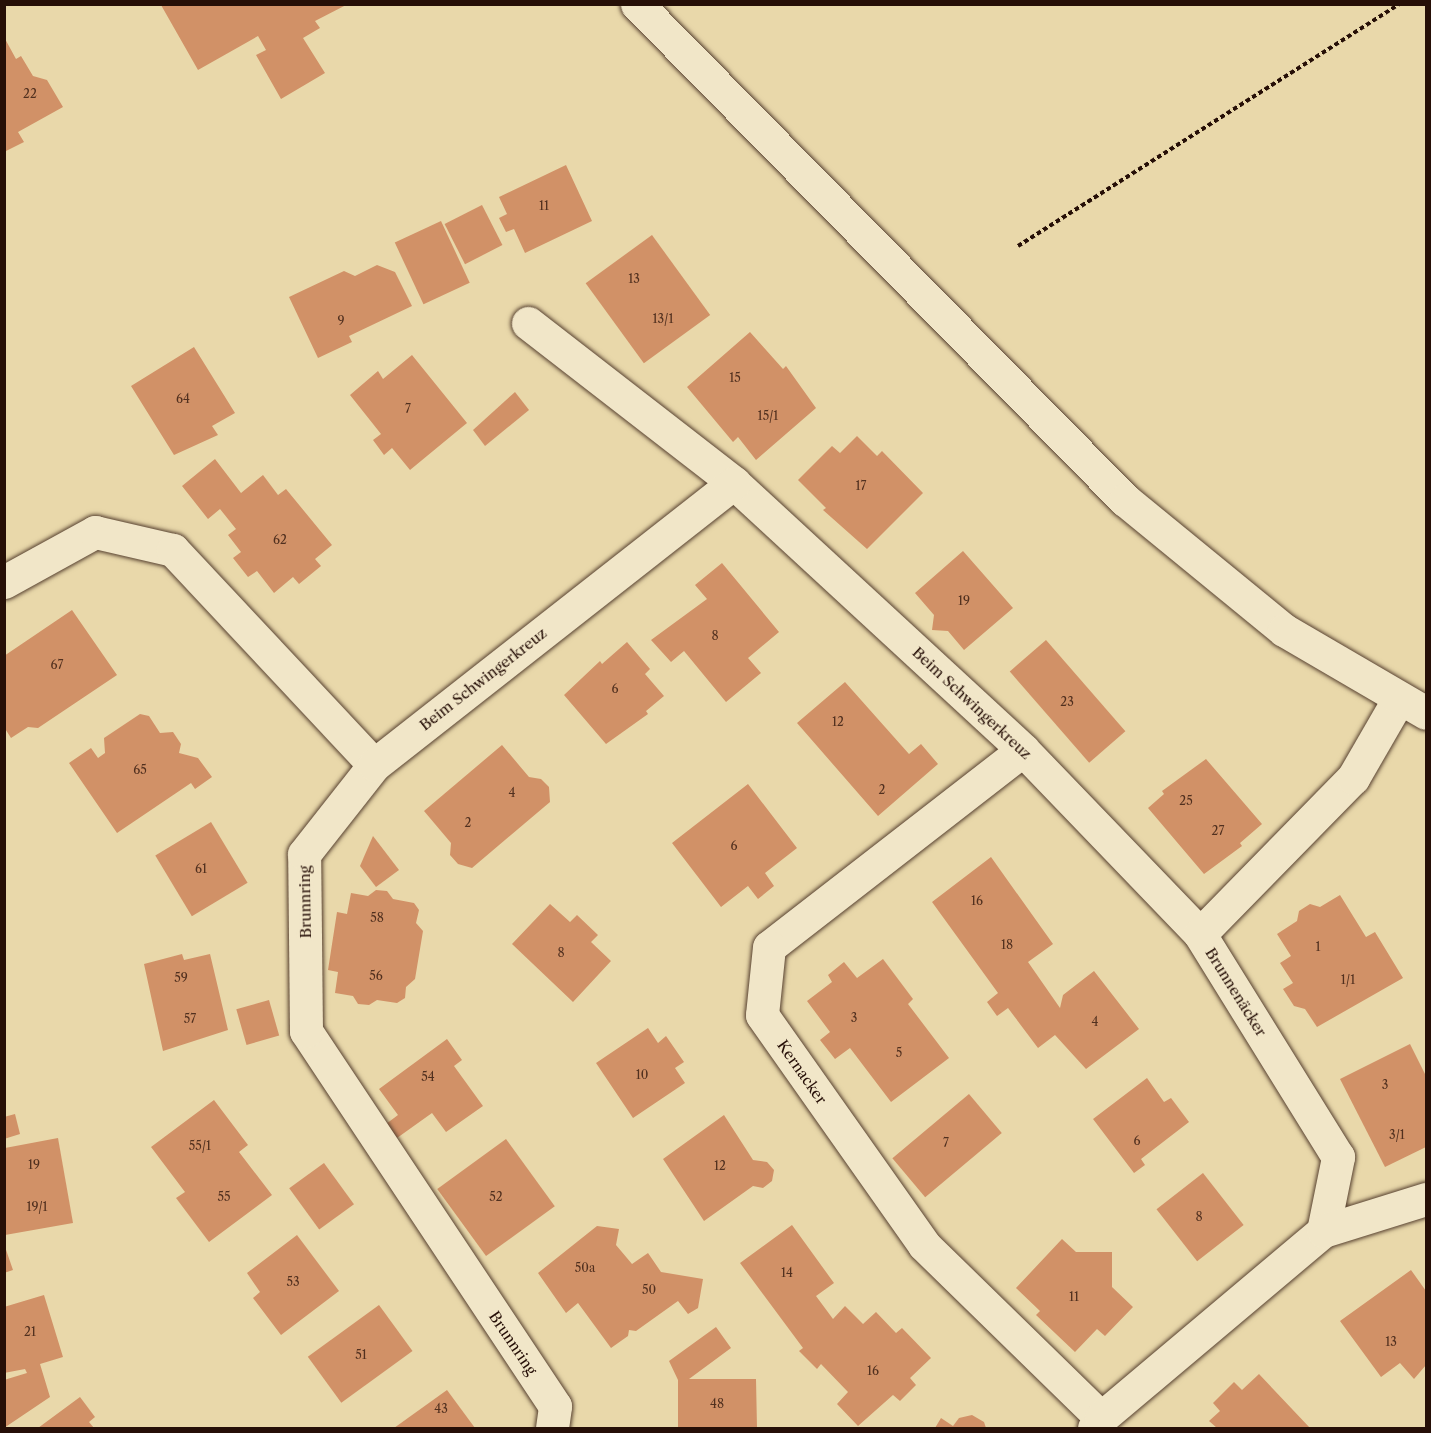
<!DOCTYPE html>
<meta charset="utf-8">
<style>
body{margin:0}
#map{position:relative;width:1431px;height:1433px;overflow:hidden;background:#e9d8aa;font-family:"Libre Caslon Text",serif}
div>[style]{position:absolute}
.building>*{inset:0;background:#d19167;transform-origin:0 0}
.path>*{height:4px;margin-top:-2px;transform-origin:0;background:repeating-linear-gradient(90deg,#260f07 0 4.5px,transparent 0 7.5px)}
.roads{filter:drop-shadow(0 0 2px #574130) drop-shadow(0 0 2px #574130)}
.minor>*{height:33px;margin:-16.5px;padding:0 16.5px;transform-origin:16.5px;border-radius:16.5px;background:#f1e6c8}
.tertiary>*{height:33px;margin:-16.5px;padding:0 16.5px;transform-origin:16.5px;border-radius:16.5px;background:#f1e6c8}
span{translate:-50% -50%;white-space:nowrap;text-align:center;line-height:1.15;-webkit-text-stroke:4.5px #f1e6c8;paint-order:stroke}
.number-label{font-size:12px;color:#51301f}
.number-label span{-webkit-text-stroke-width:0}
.street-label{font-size:15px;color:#260f07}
.frame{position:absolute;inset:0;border:6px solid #260f07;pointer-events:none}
</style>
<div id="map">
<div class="building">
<div style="clip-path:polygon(244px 4px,348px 4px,315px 21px,320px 28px,303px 38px,325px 73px,281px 99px,256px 55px,266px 50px,258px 36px,198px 70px,161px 5px)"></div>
<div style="clip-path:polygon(4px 37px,16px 59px,21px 56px,33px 76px,47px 80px,63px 107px,18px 132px,24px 142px,4px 152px)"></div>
<div style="clip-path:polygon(566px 165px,592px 221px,525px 253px,514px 229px,506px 232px,499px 218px,507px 214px,499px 197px)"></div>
<div style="left:482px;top:205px;width:45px;height:42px;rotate:63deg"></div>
<div style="left:441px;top:221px;width:68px;height:51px;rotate:65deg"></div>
<div style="left:652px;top:235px;width:99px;height:82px;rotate:54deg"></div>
<div style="clip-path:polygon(377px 265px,395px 272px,412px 306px,349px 336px,352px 342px,318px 358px,289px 297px,344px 271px,355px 276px)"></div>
<div style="clip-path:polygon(750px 332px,783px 369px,786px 366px,816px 408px,756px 460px,738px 437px,733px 442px,687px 387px)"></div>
<div style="clip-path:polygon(194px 347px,235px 413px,212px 426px,218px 435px,174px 455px,131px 386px)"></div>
<div style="clip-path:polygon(412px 355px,467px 423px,410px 470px,392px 448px,384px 455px,373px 440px,381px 434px,350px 395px,378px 371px,383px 379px)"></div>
<div style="clip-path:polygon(515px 392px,529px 410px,485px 446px,473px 430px)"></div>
<div style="clip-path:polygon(857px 436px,877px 456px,882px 451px,923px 493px,867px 549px,823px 510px,826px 508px,798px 480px,832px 446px,840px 453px)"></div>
<div style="clip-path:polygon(215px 459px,241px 493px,263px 475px,278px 495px,286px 489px,332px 545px,315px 559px,321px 566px,299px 584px,293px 577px,274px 593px,257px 571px,248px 577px,233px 558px,241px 552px,228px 535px,236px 529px,220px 509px,208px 519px,182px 486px)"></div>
<div style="clip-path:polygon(963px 551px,1013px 608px,964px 650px,948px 631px,932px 630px,934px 615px,915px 593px)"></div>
<div style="clip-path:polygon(722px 563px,779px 632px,748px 658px,761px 673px,726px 702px,684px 651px,671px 662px,651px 640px,707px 599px,695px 585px)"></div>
<div style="clip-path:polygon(72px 610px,117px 675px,38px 728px,28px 727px,11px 738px,4px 727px,4px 656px)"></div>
<div style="left:1046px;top:640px;width:121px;height:48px;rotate:49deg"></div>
<div style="clip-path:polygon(627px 642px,650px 669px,645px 674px,664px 696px,646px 711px,648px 714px,606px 744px,564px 695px,600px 661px,602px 664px)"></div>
<div style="clip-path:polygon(845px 682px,909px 754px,921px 744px,938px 764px,878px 816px,797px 723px)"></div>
<div style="clip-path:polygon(140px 714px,149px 716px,160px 733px,173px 732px,181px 744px,179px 753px,198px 758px,212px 777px,195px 789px,191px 783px,117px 833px,69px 763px,91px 748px,98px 758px,105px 753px,104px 738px)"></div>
<div style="clip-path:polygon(502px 745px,529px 777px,541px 779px,549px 787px,550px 802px,472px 868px,458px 864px,450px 855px,451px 843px,424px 811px)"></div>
<div style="clip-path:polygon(1206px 759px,1262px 824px,1240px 843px,1242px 846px,1204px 874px,1148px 808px,1164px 794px,1162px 791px)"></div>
<div style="clip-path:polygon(748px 784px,797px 848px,765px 873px,774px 886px,758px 899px,748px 886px,721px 907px,672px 843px)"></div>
<div style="left:211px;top:822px;width:71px;height:65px;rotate:59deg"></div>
<div style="clip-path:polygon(373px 836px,399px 870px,376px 887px,360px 866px)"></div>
<div style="clip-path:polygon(991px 857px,1053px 944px,1028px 962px,1060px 1008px,1063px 995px,1094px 971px,1139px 1029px,1086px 1069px,1055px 1035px,1038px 1048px,1008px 1008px,997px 1016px,987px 1002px,998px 993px,932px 902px)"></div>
<div style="clip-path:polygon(376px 890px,387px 891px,393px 899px,414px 903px,419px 910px,416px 923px,423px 931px,415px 979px,406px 987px,405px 998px,397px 1003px,377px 1000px,369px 1005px,358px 1004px,353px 996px,335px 993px,338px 972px,328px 970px,337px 912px,347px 914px,351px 893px,368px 896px)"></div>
<div style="clip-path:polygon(1340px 895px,1366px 937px,1375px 932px,1403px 978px,1317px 1027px,1305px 1009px,1294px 1006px,1283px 989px,1293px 983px,1280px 963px,1291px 956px,1277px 934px,1297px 921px,1299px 911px,1310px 904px,1320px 907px)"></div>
<div style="clip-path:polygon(550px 904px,570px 922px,577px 915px,598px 935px,591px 942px,611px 961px,573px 1002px,512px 944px)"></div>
<div style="clip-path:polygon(182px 954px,184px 960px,210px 954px,228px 1030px,163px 1051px,144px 964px)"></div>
<div style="clip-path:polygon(883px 959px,913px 999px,908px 1004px,949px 1058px,891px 1102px,850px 1048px,835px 1059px,820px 1040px,830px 1032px,807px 1001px,832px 982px,828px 975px,844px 962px,857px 978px)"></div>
<div style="left:269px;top:1000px;width:37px;height:34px;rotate:74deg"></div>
<div style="clip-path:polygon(648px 1028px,658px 1043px,666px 1036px,684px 1062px,675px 1068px,685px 1083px,633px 1118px,596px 1063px)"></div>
<div style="clip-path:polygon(447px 1039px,462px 1060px,454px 1066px,483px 1106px,446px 1132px,432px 1113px,397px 1138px,386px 1124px,398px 1115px,379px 1089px)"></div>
<div style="clip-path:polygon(1410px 1044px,1426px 1076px,1426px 1147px,1385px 1167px,1340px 1079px)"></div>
<div style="clip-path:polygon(1147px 1078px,1164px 1102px,1171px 1098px,1189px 1122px,1141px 1159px,1145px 1165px,1134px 1173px,1093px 1119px)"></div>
<div style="left:969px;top:1094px;width:51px;height:100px;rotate:50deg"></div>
<div style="clip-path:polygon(214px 1100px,248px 1145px,239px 1152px,272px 1195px,209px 1242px,176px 1198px,185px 1192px,151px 1147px)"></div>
<div style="clip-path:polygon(15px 1114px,20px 1134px,4px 1139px,4px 1117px)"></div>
<div style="clip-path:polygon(724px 1115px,753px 1160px,767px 1162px,774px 1170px,772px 1181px,763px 1188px,753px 1186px,704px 1221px,663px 1159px)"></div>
<div style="clip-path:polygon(58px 1138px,73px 1223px,5px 1235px,5px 1148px)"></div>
<div style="left:506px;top:1139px;width:83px;height:85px;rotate:54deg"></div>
<div style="left:324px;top:1163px;width:51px;height:43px;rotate:54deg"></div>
<div style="left:1203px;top:1173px;width:66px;height:59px;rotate:52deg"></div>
<div style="clip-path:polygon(792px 1225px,834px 1283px,816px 1296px,833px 1319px,845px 1306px,863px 1324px,876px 1312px,896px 1333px,902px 1328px,931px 1358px,910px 1378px,916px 1385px,900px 1401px,893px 1395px,858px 1426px,837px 1404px,848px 1392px,821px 1364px,817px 1369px,799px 1351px,803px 1348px,740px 1263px)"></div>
<div style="clip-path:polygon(597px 1226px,619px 1229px,616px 1245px,632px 1264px,648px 1253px,661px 1272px,703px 1279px,698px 1308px,688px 1314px,678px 1301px,636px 1331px,629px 1330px,628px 1336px,611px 1348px,578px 1303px,566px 1313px,538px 1273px)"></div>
<div style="clip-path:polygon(297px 1235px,339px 1291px,281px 1335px,253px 1298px,260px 1292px,247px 1273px)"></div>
<div style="clip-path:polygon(1062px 1239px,1076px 1252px,1112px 1252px,1112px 1287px,1133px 1307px,1105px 1336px,1097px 1329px,1075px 1352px,1036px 1315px,1040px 1311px,1016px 1288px)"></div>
<div style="clip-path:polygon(4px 1244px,13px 1270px,4px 1273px)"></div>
<div style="clip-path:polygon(1411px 1270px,1426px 1291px,1426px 1365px,1414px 1379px,1400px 1363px,1381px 1377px,1340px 1321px)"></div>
<div style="clip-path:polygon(44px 1295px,63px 1357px,40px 1364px,50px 1397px,4px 1428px,4px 1380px,27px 1373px,25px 1369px,4px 1373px,4px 1307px)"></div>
<div style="left:379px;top:1305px;width:57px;height:88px;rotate:54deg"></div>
<div style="clip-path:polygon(716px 1327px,731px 1348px,689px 1379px,756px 1379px,757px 1428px,678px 1428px,678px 1380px,669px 1361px)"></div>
<div style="clip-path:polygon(1259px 1374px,1310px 1428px,1217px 1428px,1209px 1421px,1220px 1411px,1213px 1403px,1234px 1382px,1242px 1390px)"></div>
<div style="clip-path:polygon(447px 1390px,475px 1428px,394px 1428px)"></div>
<div style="clip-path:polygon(80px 1397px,95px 1417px,89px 1422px,94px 1428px,38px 1428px)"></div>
<div style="clip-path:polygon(972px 1415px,984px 1422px,986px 1428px,935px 1428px,941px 1418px,953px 1426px,959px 1418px)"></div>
</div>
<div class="path">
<div style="left:1018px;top:246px;width:451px;rotate:-32.4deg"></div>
</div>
<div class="roads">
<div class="minor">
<div style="left:528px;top:323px;width:261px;rotate:37.8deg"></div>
<div style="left:734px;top:483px;width:393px;rotate:42.7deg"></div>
<div style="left:1023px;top:750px;width:255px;rotate:46.1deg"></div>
<div style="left:4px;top:582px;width:104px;rotate:-28.8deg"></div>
<div style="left:95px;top:532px;width:80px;rotate:13deg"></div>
<div style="left:173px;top:550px;width:294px;rotate:46.9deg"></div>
<div style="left:1023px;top:750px;width:321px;rotate:142.2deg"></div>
<div style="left:769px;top:947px;width:68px;rotate:95.9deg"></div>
<div style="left:762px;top:1015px;width:281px;rotate:54.8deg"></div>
<div style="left:924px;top:1245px;width:248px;rotate:44.3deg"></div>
<div style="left:1323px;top:1231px;width:76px;rotate:-78.5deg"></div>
<div style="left:1338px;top:1157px;width:262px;rotate:-121.8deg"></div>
<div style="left:1200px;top:934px;width:219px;rotate:-45.6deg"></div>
<div style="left:1353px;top:778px;width:90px;rotate:-60deg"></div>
<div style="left:552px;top:1428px;width:22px;rotate:-82deg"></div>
<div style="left:555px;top:1406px;width:450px;rotate:-123.6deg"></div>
<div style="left:306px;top:1031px;width:177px;rotate:-90.6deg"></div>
<div style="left:304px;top:854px;width:113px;rotate:-51.8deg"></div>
<div style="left:374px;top:765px;width:457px;rotate:-38.1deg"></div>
<div style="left:1094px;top:1428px;width:12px;rotate:-55deg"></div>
<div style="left:1101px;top:1418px;width:290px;rotate:-40.1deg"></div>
<div style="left:1323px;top:1231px;width:108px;rotate:-17.3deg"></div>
</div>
<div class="tertiary">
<div style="left:637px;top:4px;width:696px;rotate:45.47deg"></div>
<div style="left:1125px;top:500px;width:205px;rotate:39.3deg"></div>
<div style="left:1284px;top:630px;width:164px;rotate:30.3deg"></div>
</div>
</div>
<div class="number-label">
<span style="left:30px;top:94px">22</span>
<span style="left:544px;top:206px">11</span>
<span style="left:634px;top:279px">13</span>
<span style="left:663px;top:319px">13/1</span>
<span style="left:341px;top:321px">9</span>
<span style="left:735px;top:378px">15</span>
<span style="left:183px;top:399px">64</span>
<span style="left:408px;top:409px">7</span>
<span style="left:768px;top:416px">15/1</span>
<span style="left:861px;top:486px">17</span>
<span style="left:280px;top:540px">62</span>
<span style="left:964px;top:601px">19</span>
<span style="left:715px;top:636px">8</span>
<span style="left:57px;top:665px">67</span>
<span style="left:615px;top:689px">6</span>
<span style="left:1067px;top:702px">23</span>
<span style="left:838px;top:722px">12</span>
<span style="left:140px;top:770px">65</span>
<span style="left:882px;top:790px">2</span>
<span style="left:512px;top:793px">4</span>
<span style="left:1186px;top:801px">25</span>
<span style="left:468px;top:823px">2</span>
<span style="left:1218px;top:831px">27</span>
<span style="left:734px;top:846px">6</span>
<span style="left:201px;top:869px">61</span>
<span style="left:977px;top:901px">16</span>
<span style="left:377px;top:918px">58</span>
<span style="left:1007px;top:945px">18</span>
<span style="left:1318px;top:947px">1</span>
<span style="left:561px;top:953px">8</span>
<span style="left:376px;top:976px">56</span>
<span style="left:181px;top:978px">59</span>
<span style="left:1348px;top:980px">1/1</span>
<span style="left:854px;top:1018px">3</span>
<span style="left:190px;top:1019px">57</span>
<span style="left:1095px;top:1022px">4</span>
<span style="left:899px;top:1053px">5</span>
<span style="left:642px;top:1075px">10</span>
<span style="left:428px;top:1077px">54</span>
<span style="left:1385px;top:1085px">3</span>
<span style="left:1397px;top:1135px">3/1</span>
<span style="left:1137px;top:1141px">6</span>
<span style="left:946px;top:1143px">7</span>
<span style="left:200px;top:1146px">55/1</span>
<span style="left:34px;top:1165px">19</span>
<span style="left:720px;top:1166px">12</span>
<span style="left:224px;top:1197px">55</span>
<span style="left:496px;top:1197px">52</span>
<span style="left:37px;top:1207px">19/1</span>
<span style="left:1199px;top:1217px">8</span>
<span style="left:585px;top:1268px">50a</span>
<span style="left:787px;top:1273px">14</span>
<span style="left:293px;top:1282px">53</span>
<span style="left:649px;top:1290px">50</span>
<span style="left:1074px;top:1297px">11</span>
<span style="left:30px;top:1332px">21</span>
<span style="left:1391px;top:1342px">13</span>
<span style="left:361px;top:1355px">51</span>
<span style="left:873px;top:1371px">16</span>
<span style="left:717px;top:1404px">48</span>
<span style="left:441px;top:1409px">43</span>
</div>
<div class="street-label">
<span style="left:483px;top:679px;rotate:-38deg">Beim Schwingerkreuz</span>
<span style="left:972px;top:703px;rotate:43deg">Beim Schwingerkreuz</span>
<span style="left:305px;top:902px;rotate:-91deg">Brunnring</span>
<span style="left:1236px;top:992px;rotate:58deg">Brunnenäcker</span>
<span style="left:802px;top:1072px;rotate:55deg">Kernacker</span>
<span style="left:513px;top:1343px;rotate:56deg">Brunnring</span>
</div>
<div class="frame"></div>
</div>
